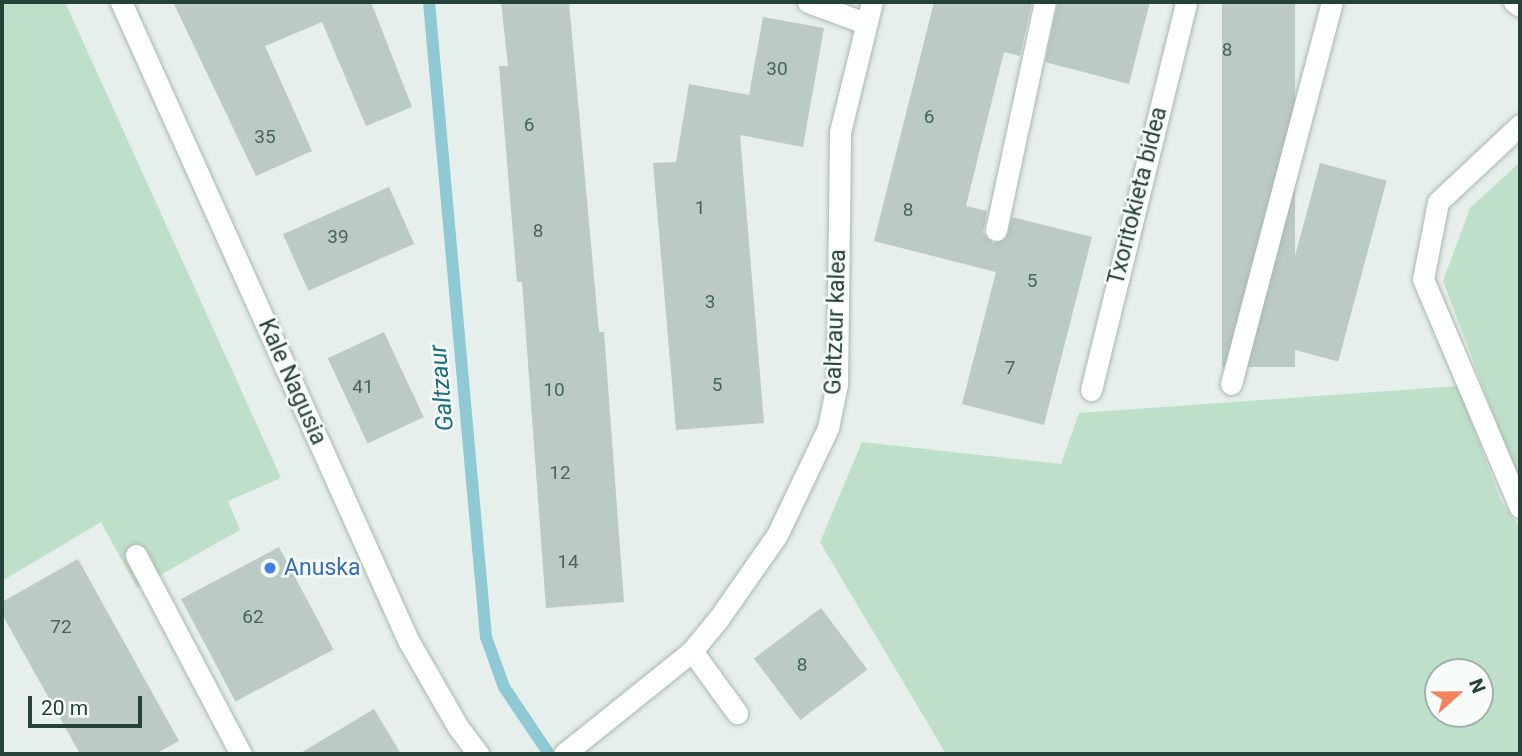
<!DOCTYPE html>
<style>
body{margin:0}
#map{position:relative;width:1522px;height:756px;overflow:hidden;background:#e6efeb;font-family:Roboto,sans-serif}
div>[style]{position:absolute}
.green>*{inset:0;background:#bfe0c8}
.stream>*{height:12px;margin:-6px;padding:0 6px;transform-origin:6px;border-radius:6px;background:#8ec9d4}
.building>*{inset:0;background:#bbcac4;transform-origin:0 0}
.roads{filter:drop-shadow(0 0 2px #a8b8b2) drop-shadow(0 0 2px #a8b8b2)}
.minor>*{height:21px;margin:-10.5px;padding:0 10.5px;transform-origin:10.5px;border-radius:10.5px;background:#fff}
.dots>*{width:19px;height:19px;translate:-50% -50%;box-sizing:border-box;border:4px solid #f7fbf9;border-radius:50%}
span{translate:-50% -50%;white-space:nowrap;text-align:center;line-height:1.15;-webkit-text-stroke:5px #f7fbf9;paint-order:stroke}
.number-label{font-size:19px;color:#4a645c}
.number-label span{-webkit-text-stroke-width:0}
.street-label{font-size:23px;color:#24423a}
.shop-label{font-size:23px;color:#366cbe}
.left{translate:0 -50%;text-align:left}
.water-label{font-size:24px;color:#1c6f80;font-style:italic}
.frame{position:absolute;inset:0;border:4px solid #24423a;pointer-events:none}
.north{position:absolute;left:1424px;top:658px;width:70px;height:70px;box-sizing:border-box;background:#f7fbf9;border:2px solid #a3b1ad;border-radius:50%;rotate:69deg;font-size:19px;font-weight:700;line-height:28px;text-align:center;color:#24423a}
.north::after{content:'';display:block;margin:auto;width:24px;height:32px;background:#f4845f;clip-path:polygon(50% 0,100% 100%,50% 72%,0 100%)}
.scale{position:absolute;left:28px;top:696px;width:114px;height:32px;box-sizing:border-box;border:4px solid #24423a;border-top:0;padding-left:9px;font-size:21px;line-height:24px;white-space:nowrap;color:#24423a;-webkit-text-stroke:5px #f7fbf9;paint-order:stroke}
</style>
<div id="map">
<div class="green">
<div style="clip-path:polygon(2px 2px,65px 2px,281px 478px,228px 501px,240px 530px,137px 588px,101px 522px,2px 581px)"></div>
<div style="clip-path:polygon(1520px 162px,1520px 484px,1443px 281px,1470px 208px)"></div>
<div style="clip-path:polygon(evenodd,1458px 386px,1501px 501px,1520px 528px,1520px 754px,946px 754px,820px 542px,862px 442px,1061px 464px,1079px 413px,1458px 386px,1438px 672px,1480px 672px,1480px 714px,1438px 714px,1438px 672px)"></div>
</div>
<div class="stream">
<div style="left:429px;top:2px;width:638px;rotate:84.87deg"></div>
<div style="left:486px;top:637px;width:53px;rotate:70.2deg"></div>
<div style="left:504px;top:687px;width:81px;rotate:56.1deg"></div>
</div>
<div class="building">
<div style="clip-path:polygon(173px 2px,371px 2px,412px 107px,366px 126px,322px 22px,265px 46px,312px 151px,256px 176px)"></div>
<div style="clip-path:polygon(501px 2px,569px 2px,599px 332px,604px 332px,624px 602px,546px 608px,522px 282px,517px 282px,499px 66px,508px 66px)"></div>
<div style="clip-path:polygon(934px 2px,1032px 2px,1020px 56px,1004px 52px,966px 206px,987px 211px,983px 233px,993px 243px,1006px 238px,1012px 217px,1092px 237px,1044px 425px,962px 404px,996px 272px,874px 241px)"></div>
<div style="clip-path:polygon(1058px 2px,1150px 2px,1129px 84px,1045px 62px)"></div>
<div style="left:1222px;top:2px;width:73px;height:365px"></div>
<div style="clip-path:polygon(763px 17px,824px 28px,803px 147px,740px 135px,764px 423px,676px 430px,653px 163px,676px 162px,689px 84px,749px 95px)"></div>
<div style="left:1320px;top:163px;width:69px;height:187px;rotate:15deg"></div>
<div style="left:389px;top:187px;width:62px;height:116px;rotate:66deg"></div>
<div style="left:384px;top:332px;width:94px;height:62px;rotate:65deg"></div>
<div style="left:279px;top:547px;width:116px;height:111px;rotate:62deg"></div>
<div style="clip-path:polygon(78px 559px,179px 741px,155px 754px,80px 754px,2px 614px,2px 602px)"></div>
<div style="left:821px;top:608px;width:77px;height:84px;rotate:53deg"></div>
<div style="clip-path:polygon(374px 709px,401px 754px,299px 754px)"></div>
</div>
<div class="roads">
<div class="minor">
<div style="left:121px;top:2px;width:700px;rotate:65.78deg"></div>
<div style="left:408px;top:640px;width:100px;rotate:60.1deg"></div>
<div style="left:458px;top:727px;width:34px;rotate:53deg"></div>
<div style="left:808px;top:2px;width:61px;rotate:20.2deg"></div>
<div style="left:1514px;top:2px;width:7px;rotate:34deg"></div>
<div style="left:1520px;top:125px;width:112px;rotate:136.8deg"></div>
<div style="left:1438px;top:202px;width:78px;rotate:101deg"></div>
<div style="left:1423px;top:279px;width:248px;rotate:67deg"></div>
<div style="left:996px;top:230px;width:233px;rotate:-77.9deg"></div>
<div style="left:1231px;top:384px;width:395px;rotate:-75.2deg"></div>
<div style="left:1091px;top:390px;width:399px;rotate:-76.2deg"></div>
<div style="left:136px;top:555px;width:225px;rotate:62.2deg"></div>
<div style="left:692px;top:651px;width:77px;rotate:54deg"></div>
<div style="left:564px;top:754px;width:164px;rotate:-38.8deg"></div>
<div style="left:692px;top:651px;width:43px;rotate:-50.7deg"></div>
<div style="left:719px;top:618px;width:101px;rotate:-55.1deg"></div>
<div style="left:777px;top:535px;width:119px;rotate:-64.5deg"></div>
<div style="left:828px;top:428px;width:45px;rotate:-78.4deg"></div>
<div style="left:837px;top:384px;width:252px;rotate:-89.3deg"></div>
<div style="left:840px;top:132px;width:134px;rotate:-76.2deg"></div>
</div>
</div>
<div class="dots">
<div style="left:270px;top:568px;background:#3f7fe0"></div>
</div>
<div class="number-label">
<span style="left:1227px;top:50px">8</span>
<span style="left:777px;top:69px">30</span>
<span style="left:929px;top:117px">6</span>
<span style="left:529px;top:125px">6</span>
<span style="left:265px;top:137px">35</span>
<span style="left:700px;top:208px">1</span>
<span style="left:908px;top:210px">8</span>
<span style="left:538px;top:231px">8</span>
<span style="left:338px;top:237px">39</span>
<span style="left:1032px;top:281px">5</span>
<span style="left:710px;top:302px">3</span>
<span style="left:1010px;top:368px">7</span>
<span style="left:717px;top:385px">5</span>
<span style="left:363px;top:387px">41</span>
<span style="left:554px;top:390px">10</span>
<span style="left:560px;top:473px">12</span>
<span style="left:568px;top:562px">14</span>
<span style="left:253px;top:617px">62</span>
<span style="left:61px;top:627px">72</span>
<span style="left:802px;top:665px">8</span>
</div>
<div class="street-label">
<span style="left:1138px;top:196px;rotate:-76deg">Txoritokieta bidea</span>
<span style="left:836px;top:322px;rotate:-88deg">Galtzaur kalea</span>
<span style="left:292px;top:382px;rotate:66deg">Kale Nagusia</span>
</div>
<div class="shop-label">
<span class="left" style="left:284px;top:568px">Anuska</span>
</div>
<div class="water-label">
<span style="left:442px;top:388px;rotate:-95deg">Galtzaur</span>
</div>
<div class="frame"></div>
<div class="north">N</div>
<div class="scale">20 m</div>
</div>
